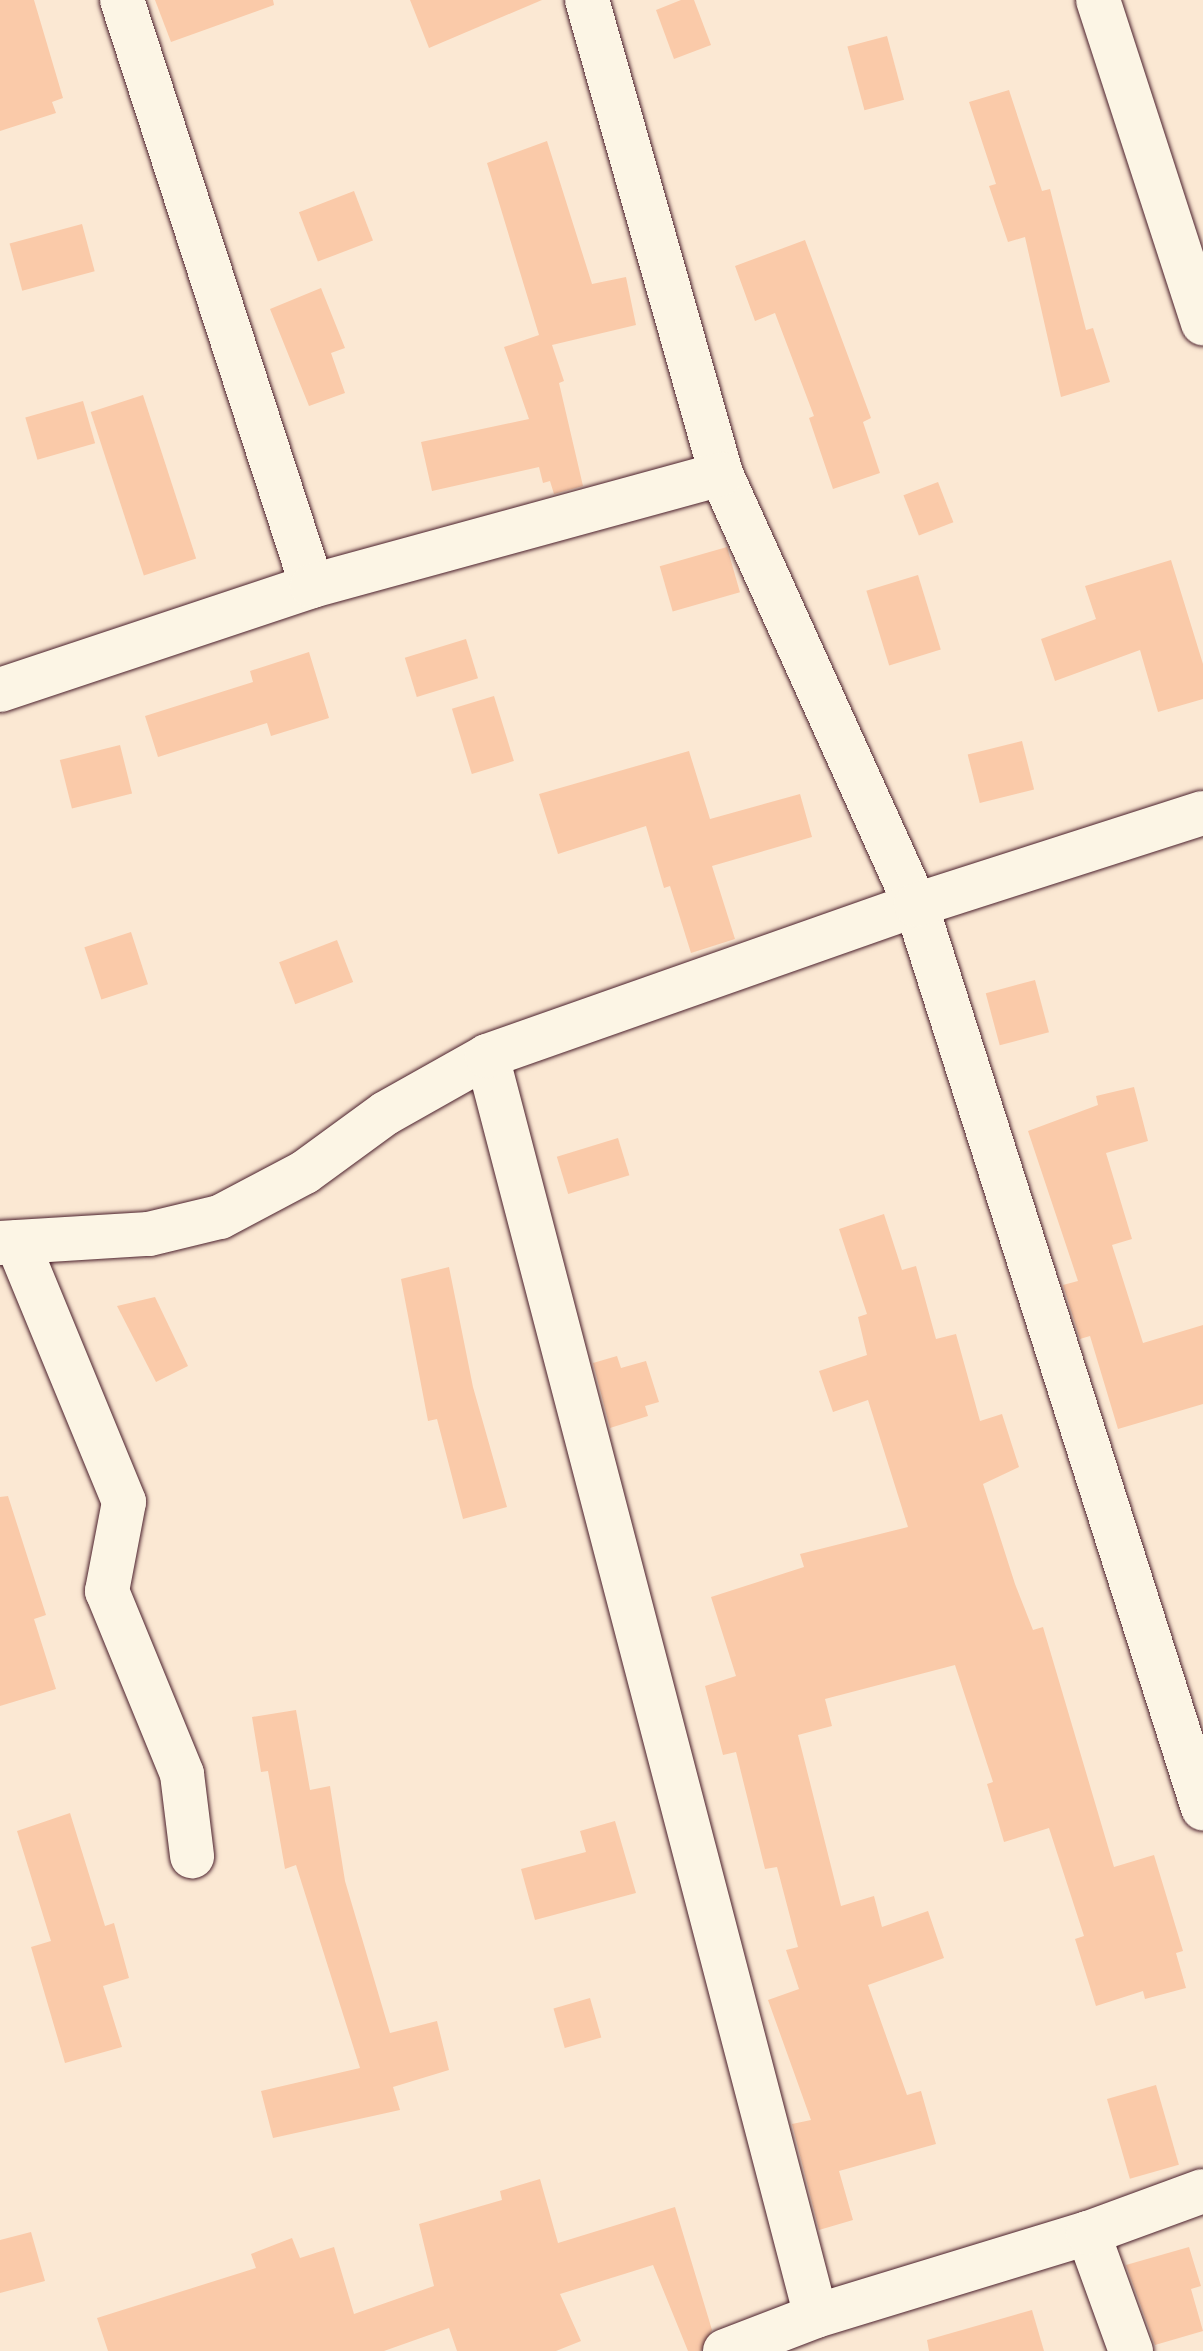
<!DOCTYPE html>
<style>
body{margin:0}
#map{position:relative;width:1203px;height:2351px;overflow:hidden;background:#fbe8d3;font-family:"Patrick Hand",sans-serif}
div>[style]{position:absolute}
.building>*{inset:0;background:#facaa9;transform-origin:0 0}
.roads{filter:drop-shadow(0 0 2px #4a1f2b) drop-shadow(0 0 2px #4a1f2b)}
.minor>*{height:44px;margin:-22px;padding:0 22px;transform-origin:22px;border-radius:22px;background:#fcf5e5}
span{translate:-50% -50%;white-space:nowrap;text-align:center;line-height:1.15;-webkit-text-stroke:8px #fcf5e5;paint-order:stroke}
</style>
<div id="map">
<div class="building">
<div style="clip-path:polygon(0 0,34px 0,63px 98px,52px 102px,56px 113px,0 131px)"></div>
<div style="clip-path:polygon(155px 0,273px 0,274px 5px,171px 42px)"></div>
<div style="clip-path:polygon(410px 0,542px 0,429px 48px)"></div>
<div style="clip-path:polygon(681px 0,694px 0,711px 45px,674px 59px,656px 10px)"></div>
<div style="left:887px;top:36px;width:66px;height:41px;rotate:75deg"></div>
<div style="clip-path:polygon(1009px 90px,1042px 191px,1050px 189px,1086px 330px,1093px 328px,1110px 382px,1061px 397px,1025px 237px,1008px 242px,989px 186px,996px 184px,969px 102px)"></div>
<div style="clip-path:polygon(547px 141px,592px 284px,626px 277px,636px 325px,552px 345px,564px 381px,559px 383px,583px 486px,554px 494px,550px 481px,543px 483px,539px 467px,432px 491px,421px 442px,529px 419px,504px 347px,539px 335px,487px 163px)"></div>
<div style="left:354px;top:191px;width:53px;height:59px;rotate:69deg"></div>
<div style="left:82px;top:224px;width:49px;height:75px;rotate:75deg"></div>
<div style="clip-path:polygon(805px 240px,871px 418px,863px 422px,880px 473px,833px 489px,809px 418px,814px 416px,775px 313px,755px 321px,735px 266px)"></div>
<div style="clip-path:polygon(321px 288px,345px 348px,331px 353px,345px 393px,309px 406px,270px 309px)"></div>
<div style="left:143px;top:395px;width:172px;height:55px;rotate:72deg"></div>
<div style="left:83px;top:401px;width:44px;height:60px;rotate:74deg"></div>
<div style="left:938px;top:482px;width:43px;height:37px;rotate:69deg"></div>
<div style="left:727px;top:547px;width:47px;height:70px;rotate:74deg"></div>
<div style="clip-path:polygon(1171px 560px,1203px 664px,1203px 699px,1158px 712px,1140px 650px,1055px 681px,1041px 639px,1096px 619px,1085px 586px)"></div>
<div style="left:918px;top:575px;width:78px;height:54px;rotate:73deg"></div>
<div style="left:466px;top:639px;width:41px;height:64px;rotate:73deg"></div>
<div style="clip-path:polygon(309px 652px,329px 718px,271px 736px,267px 723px,158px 757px,145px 716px,253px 682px,250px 671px)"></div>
<div style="left:494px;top:696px;width:68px;height:44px;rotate:73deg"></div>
<div style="left:1022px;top:741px;width:50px;height:56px;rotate:76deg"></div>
<div style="left:120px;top:745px;width:50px;height:62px;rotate:76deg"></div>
<div style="clip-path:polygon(689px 751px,710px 819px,800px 794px,812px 837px,712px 866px,735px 939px,691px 953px,670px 886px,664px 888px,646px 826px,558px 854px,539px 794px)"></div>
<div style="left:131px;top:932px;width:55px;height:49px;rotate:72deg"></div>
<div style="left:337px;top:940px;width:45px;height:62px;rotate:69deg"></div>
<div style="left:1035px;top:980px;width:54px;height:51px;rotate:75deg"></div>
<div style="clip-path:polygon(1134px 1087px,1148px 1141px,1106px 1153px,1132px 1239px,1112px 1245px,1143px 1343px,1203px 1325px,1203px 1404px,1118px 1429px,1090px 1336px,1080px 1339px,1063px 1285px,1078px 1281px,1028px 1131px,1098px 1105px,1096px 1096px)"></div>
<div style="left:618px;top:1138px;width:39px;height:64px;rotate:73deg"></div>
<div style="clip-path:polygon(884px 1214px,902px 1270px,916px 1266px,936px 1339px,956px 1334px,980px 1421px,1002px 1414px,1019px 1467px,983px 1484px,1015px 1584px,1033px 1630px,1043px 1627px,1114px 1867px,1154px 1855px,1183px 1951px,1176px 1953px,1186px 1988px,1145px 1999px,1143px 1991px,1096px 2006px,1075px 1939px,1084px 1936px,1049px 1828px,1004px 1842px,987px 1784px,993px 1782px,955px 1665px,825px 1699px,832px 1726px,798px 1735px,841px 1906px,874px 1896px,882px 1927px,928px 1911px,944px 1958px,868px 1985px,907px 2095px,921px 2091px,936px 2144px,839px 2171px,853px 2220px,819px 2230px,792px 2124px,811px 2120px,768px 2000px,799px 1989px,786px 1950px,798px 1947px,777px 1867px,765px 1869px,736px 1752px,723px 1755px,705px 1686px,736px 1676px,711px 1597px,804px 1567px,800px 1554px,908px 1527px,868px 1400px,833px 1412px,819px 1371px,867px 1355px,858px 1317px,867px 1314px,839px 1229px)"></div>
<div style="clip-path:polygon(449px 1267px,473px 1387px,507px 1507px,463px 1519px,437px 1419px,428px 1421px,401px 1279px)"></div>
<div style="clip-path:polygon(155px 1297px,188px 1366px,156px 1382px,117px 1306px)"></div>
<div style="clip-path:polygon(617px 1356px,621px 1368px,646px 1361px,659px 1402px,645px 1406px,648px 1416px,610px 1428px,593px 1363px)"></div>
<div style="clip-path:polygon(8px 1496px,46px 1615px,34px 1619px,56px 1689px,0 1706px,0 1497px)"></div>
<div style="clip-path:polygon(296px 1710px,310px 1790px,330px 1786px,345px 1881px,390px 2033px,437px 2021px,449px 2070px,393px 2087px,400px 2110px,273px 2138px,261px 2091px,360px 2068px,296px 1865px,285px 1869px,268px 1771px,261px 1772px,252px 1717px)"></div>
<div style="clip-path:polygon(70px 1813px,105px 1926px,114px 1923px,129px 1978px,103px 1986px,122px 2047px,65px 2063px,31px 1947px,51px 1941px,17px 1831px)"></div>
<div style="clip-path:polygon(615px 1821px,636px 1893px,535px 1920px,521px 1869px,586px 1852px,580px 1831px)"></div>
<div style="left:590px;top:1998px;width:41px;height:38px;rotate:74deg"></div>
<div style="left:1156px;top:2085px;width:83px;height:51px;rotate:74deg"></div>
<div style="clip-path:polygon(540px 2179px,558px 2243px,675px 2207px,712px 2330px,701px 2351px,688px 2351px,653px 2265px,560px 2294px,581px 2341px,556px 2351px,457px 2351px,449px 2328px,384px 2351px,108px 2351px,97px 2318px,256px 2268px,251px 2254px,292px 2238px,300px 2258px,334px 2247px,354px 2314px,434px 2286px,419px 2224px,502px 2200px,500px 2191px)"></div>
<div style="clip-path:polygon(31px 2232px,45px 2281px,0 2293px,0 2240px)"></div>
<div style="clip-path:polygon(1189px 2247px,1201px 2286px,1191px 2289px,1203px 2331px,1155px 2345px,1126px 2265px)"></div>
<div style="clip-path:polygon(1032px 2310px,1044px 2351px,929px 2351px,927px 2340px)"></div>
</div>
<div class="roads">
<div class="minor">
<div style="left:122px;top:0;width:616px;rotate:72.04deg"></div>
<div style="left:587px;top:0;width:493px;rotate:74.2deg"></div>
<div style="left:721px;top:474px;width:473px;rotate:65.7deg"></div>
<div style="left:916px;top:905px;width:948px;rotate:72.37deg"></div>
<div style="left:1098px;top:0;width:340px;rotate:72deg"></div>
<div style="left:0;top:690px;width:329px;rotate:-18.4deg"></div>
<div style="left:312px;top:586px;width:424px;rotate:-15.3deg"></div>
<div style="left:487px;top:1056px;width:1302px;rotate:75.37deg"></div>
<div style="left:17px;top:1242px;width:281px;rotate:67.6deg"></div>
<div style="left:124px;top:1502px;width:91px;rotate:100.8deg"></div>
<div style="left:107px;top:1591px;width:198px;rotate:67.7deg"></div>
<div style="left:182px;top:1774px;width:83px;rotate:83deg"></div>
<div style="left:0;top:1243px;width:149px;rotate:-3.5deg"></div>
<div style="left:149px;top:1234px;width:73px;rotate:-13.5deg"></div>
<div style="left:220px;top:1217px;width:96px;rotate:-27.9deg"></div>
<div style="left:305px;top:1172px;width:100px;rotate:-36.1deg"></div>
<div style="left:386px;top:1113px;width:116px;rotate:-29.4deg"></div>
<div style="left:487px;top:1056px;width:455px;rotate:-19.4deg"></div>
<div style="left:916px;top:905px;width:301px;rotate:-17.8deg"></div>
<div style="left:1088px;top:2233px;width:126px;rotate:70deg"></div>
<div style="left:725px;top:2351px;width:97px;rotate:-21deg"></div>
<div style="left:816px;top:2316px;width:284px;rotate:-17deg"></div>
<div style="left:1088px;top:2233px;width:122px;rotate:-20.1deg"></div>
</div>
</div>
</div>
